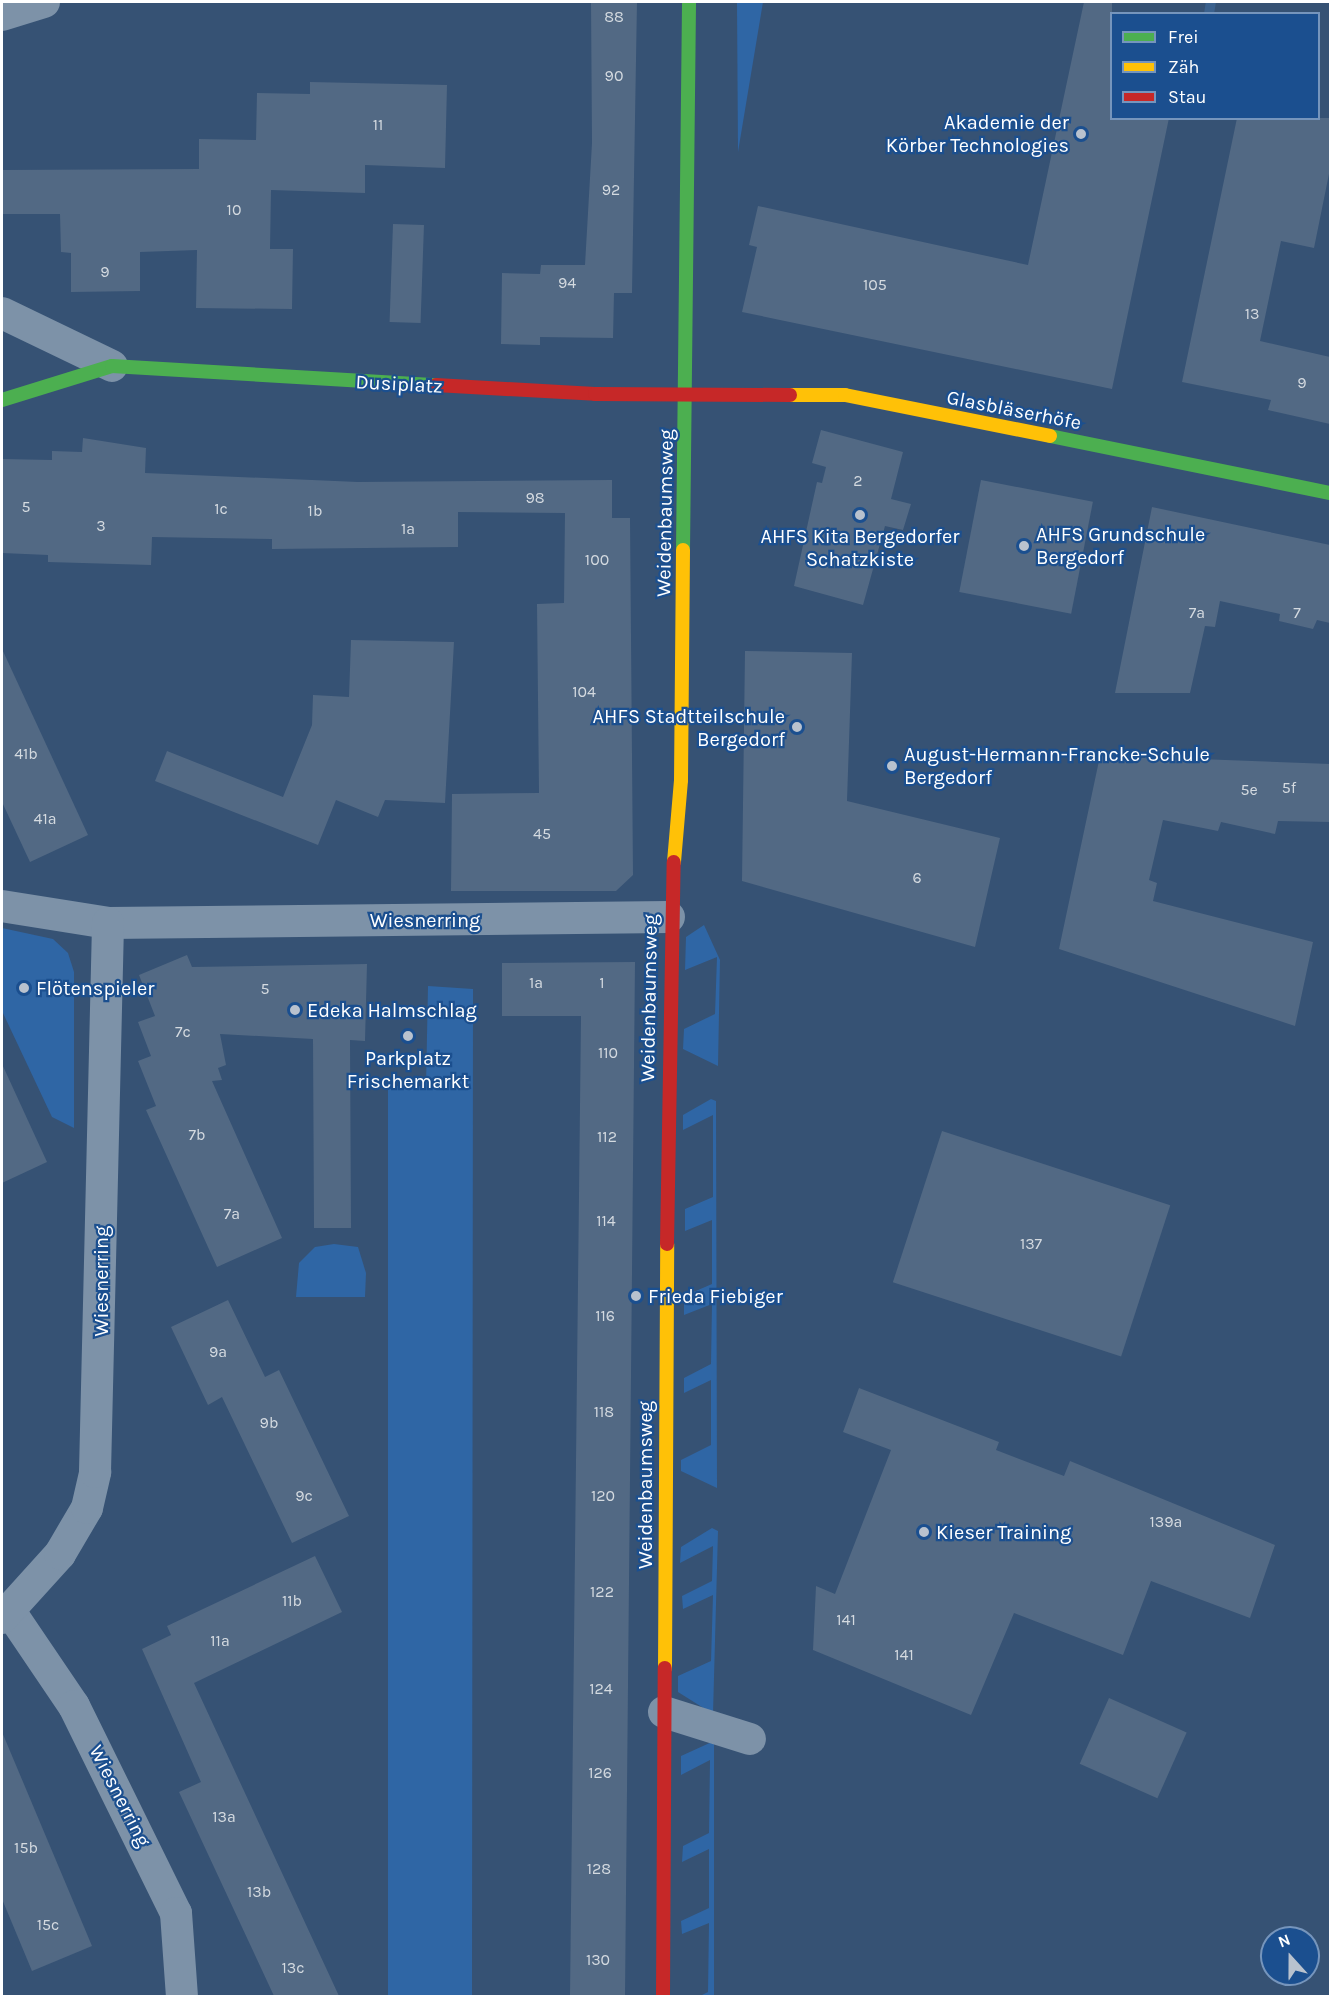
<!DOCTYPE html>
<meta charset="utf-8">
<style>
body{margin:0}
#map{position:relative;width:1332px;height:1998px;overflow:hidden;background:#365274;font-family:Karla,sans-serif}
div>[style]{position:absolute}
.green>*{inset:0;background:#2f66a5}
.stream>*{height:10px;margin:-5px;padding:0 5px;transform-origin:5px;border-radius:5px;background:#3b618d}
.building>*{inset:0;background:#526984;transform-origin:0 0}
.street>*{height:32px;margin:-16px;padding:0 16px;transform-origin:16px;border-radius:16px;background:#7d92a8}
.fast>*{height:14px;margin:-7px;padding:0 7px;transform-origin:7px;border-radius:7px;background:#4caf50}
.slow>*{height:14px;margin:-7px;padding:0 7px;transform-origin:7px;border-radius:7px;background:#ffc107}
.jam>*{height:14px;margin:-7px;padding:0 7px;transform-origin:7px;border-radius:7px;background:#c62828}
.dots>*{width:16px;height:16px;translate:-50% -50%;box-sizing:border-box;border:3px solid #1b4f8f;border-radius:50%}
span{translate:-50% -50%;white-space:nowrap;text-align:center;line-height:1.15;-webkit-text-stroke:4.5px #1b4f8f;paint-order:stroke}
.number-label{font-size:16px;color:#d4dae0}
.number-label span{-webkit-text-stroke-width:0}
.poi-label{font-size:20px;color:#fff}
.right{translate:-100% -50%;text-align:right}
.left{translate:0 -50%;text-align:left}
.street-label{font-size:20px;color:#fff}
.frame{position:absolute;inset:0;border:3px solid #fff;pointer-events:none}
.legend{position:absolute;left:1110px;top:12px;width:210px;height:108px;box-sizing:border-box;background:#1b4f8f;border:2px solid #7695bc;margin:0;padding:8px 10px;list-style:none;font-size:18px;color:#fff}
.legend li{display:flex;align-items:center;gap:12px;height:30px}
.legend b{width:30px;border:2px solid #7695bc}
.north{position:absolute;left:1260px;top:1926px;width:60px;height:60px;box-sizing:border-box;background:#1b4f8f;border:2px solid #7695bc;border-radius:50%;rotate:339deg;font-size:16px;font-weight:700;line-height:24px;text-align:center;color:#fff}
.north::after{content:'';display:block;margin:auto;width:21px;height:27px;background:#b9c2ce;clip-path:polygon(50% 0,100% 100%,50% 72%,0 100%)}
</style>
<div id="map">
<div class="green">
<div style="clip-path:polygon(737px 2px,763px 2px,738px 152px)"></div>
<div style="clip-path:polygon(704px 925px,720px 960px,718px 1066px,683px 1049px,684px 1029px,715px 1014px,717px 957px,685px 970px,686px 937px)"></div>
<div style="clip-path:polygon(2px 928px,53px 939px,68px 953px,74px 972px,74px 1128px,52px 1117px,2px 1011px)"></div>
<div style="clip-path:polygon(428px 986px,473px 989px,472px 1996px,388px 1996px,388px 1086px,426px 1086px)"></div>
<div style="clip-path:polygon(711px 1099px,716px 1101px,717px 1488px,681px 1471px,681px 1460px,711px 1445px,711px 1380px,684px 1393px,684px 1378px,711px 1364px,712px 1304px,684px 1315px,684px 1296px,712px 1284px,712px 1220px,685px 1231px,685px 1209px,713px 1197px,713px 1115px,683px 1130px,683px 1115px)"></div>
<div style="clip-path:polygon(334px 1244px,358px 1247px,366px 1273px,365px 1297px,296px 1297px,299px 1263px,315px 1247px)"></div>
<div style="clip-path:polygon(712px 1528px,718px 1531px,713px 1714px,678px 1692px,678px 1676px,711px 1661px,713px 1595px,683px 1609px,682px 1596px,712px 1581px,713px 1546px,680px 1563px,681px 1547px)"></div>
<div style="clip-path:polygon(714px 1741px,714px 1996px,700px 1996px,708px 1992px,709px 1923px,682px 1934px,681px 1921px,709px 1908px,709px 1849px,682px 1862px,683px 1846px,709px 1833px,710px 1760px,681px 1775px,681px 1756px)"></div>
</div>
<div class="stream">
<div style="left:1209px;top:14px;width:12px;rotate:-81deg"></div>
</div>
<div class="building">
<div style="clip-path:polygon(591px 2px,637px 2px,632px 293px,614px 293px,613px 338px,540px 337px,540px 345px,501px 344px,502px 273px,540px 274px,541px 265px,585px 265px,592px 143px)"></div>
<div style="clip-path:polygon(1084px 2px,1112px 2px,1112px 118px,1169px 118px,1112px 389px,742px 312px,757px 247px,749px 245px,758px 206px,1028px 265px)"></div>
<div style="clip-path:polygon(310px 82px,447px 85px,445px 168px,365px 165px,365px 193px,271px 190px,270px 249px,293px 249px,292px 309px,196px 308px,197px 250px,140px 252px,140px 291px,71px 292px,71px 253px,61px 252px,60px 214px,2px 214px,2px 170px,199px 169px,199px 139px,256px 140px,257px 93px,310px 94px)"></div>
<div style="clip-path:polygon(1237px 118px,1330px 118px,1330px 169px,1314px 248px,1281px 241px,1260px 341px,1330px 357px,1330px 424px,1268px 410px,1271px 400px,1182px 382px)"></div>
<div style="left:393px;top:224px;width:31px;height:98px;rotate:2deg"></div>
<div style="clip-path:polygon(821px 430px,903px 452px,891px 499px,911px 504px,903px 530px,885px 526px,863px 605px,794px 586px,817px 482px,822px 483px,826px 467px,812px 463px)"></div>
<div style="clip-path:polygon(83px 438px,146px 448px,145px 473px,358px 482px,612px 480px,612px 518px,630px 518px,633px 875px,616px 891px,451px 891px,452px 794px,539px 793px,537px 604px,564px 603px,565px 513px,458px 512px,458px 547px,272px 549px,272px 539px,152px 537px,151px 565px,48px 562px,48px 555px,2px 553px,2px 459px,52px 460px,52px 451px,82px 452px)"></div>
<div style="left:981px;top:480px;width:114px;height:114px;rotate:11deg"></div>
<div style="clip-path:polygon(1152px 507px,1330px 545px,1330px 623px,1317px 620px,1313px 629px,1279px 621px,1280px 614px,1220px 601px,1215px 627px,1205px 626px,1190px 693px,1115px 693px)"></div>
<div style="clip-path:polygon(351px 640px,454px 642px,445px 803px,385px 800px,378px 817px,336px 800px,318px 845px,155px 781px,167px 751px,283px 797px,312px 725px,313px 695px,349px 697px)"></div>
<div style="clip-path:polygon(2px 649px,88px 835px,30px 862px,2px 802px)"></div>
<div style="clip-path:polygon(745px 651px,852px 653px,847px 801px,1000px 838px,975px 947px,742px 881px)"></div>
<div style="clip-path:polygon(1147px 749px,1199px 759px,1330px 764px,1330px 822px,1278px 821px,1275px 834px,1221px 822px,1218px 831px,1163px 820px,1149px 880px,1157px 883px,1153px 901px,1313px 942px,1295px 1026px,1059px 949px,1100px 756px,1145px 758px)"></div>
<div style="clip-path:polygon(187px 955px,192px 967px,367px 964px,365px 1041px,350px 1040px,351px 1228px,314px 1228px,313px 1039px,220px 1034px,226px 1065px,218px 1068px,222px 1080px,212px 1081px,282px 1238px,217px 1267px,146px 1110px,156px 1106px,138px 1061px,151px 1056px,138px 1022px,155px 1016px,139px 975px)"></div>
<div style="clip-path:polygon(635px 962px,625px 1996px,570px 1996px,581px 1016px,502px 1016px,502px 963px)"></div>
<div style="clip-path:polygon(2px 1064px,47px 1162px,2px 1183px)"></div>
<div style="left:942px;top:1131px;width:240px;height:159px;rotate:18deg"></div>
<div style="clip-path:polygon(228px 1300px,265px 1377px,279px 1370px,349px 1516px,292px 1543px,222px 1397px,208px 1405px,171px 1327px)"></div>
<div style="clip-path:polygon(859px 1388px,999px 1442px,996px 1450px,1064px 1476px,1070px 1461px,1275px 1545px,1250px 1618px,1151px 1581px,1123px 1655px,1014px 1613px,971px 1715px,813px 1650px,816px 1586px,835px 1594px,891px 1450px,843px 1432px)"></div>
<div style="clip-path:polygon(315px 1556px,342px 1612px,194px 1683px,339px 1996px,274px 1996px,179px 1792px,201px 1782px,142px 1649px,171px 1635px,167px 1626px)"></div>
<div style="left:1109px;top:1698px;width:85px;height:72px;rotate:24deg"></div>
<div style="clip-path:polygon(2px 1732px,92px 1946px,32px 1971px,2px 1899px)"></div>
</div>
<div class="street">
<div style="left:2px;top:15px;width:44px;rotate:-17.2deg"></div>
<div style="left:2px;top:313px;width:122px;rotate:25.7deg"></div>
<div style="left:2px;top:906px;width:107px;rotate:9.1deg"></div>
<div style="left:108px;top:923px;width:561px;rotate:-0.61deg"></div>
<div style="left:11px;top:1613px;width:112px;rotate:55.9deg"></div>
<div style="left:74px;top:1706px;width:231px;rotate:63.8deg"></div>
<div style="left:176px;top:1913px;width:83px;rotate:85.9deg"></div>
<div style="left:2px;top:1618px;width:86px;rotate:-47.8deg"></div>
<div style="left:60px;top:1554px;width:53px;rotate:-59.6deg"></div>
<div style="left:87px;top:1508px;width:37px;rotate:-77deg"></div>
<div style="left:95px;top:1472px;width:549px;rotate:-88.64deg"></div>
<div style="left:664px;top:1712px;width:90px;rotate:17.4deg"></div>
</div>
<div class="fast">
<div style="left:2px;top:400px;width:115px;rotate:-17.2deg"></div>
<div style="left:112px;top:366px;width:325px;rotate:3.4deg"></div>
<div style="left:1050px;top:436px;width:286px;rotate:11.5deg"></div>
<div style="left:683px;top:550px;width:548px;rotate:-89.37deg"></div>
</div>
<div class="slow">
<div style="left:790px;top:395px;width:55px"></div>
<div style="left:845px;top:395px;width:209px;rotate:11.3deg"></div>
<div style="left:674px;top:862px;width:82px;rotate:-85.1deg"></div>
<div style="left:681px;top:780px;width:230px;rotate:-89.5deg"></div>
<div style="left:665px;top:1668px;width:424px;rotate:-89.7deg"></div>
</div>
<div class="jam">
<div style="left:436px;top:385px;width:159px;rotate:3.2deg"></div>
<div style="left:595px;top:394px;width:195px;rotate:0.3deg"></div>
<div style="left:667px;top:1244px;width:382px;rotate:-89deg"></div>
<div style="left:663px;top:1996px;width:328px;rotate:-89.7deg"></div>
</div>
<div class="dots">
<div style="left:1081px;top:134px;background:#b9c2ce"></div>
<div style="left:860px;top:515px;background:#b9c2ce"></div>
<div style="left:1024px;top:546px;background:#b9c2ce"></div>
<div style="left:797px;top:727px;background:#b9c2ce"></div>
<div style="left:892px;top:766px;background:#b9c2ce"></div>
<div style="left:24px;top:988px;background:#b9c2ce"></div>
<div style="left:295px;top:1010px;background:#b9c2ce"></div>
<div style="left:408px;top:1036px;background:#b9c2ce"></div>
<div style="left:636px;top:1296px;background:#b9c2ce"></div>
<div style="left:924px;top:1532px;background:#b9c2ce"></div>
</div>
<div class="number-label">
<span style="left:614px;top:17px">88</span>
<span style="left:614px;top:76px">90</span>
<span style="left:378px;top:125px">11</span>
<span style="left:611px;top:190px">92</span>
<span style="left:234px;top:210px">10</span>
<span style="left:105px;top:272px">9</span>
<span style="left:567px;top:283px">94</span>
<span style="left:875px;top:285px">105</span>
<span style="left:1252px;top:314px">13</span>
<span style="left:1302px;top:383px">9</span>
<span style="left:858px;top:481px">2</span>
<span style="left:535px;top:498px">98</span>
<span style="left:26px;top:507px">5</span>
<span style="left:221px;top:509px">1c</span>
<span style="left:315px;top:511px">1b</span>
<span style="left:101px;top:526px">3</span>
<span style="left:408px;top:529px">1a</span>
<span style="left:597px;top:560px">100</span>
<span style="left:1197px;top:613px">7a</span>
<span style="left:1297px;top:613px">7</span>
<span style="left:584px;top:692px">104</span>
<span style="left:26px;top:754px">41b</span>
<span style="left:1289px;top:788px">5f</span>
<span style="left:1249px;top:790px">5e</span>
<span style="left:45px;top:819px">41a</span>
<span style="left:542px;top:834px">45</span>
<span style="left:917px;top:878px">6</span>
<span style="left:536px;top:983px">1a</span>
<span style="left:602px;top:983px">1</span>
<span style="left:265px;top:989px">5</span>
<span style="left:183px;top:1032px">7c</span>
<span style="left:608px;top:1053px">110</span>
<span style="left:197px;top:1135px">7b</span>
<span style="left:607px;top:1137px">112</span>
<span style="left:232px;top:1214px">7a</span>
<span style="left:606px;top:1221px">114</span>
<span style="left:1031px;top:1244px">137</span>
<span style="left:605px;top:1316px">116</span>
<span style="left:218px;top:1352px">9a</span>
<span style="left:604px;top:1412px">118</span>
<span style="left:269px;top:1423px">9b</span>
<span style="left:304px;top:1496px">9c</span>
<span style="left:603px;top:1496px">120</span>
<span style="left:1166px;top:1522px">139a</span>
<span style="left:602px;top:1592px">122</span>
<span style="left:292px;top:1601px">11b</span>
<span style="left:846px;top:1620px">141</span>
<span style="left:220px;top:1641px">11a</span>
<span style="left:904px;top:1655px">141</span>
<span style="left:601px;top:1689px">124</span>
<span style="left:600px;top:1773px">126</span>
<span style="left:224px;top:1817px">13a</span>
<span style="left:26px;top:1848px">15b</span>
<span style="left:599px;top:1869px">128</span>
<span style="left:259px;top:1892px">13b</span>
<span style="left:48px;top:1925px">15c</span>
<span style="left:598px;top:1960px">130</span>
<span style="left:293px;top:1968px">13c</span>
</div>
<div class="poi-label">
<span class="right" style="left:1069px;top:134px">Akademie der<br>Körber Technologies</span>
<span class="left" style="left:1036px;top:546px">AHFS Grundschule<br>Bergedorf</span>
<span style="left:860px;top:548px">AHFS Kita Bergedorfer<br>Schatzkiste</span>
<span class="right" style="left:785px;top:728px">AHFS Stadtteilschule<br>Bergedorf</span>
<span class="left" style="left:904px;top:766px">August-Hermann-Francke-Schule<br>Bergedorf</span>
<span class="left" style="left:36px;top:988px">Flötenspieler</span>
<span class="left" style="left:307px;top:1010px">Edeka Halmschlag</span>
<span style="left:408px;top:1070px">Parkplatz<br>Frischemarkt</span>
<span class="left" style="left:648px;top:1296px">Frieda Fiebiger</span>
<span class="left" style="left:936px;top:1532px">Kieser Training</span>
</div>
<div class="street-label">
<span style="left:399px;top:384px;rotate:3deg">Dusiplatz</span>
<span style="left:1014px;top:410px;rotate:11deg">Glasbläserhöfe</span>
<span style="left:665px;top:513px;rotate:-89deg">Weidenbaumsweg</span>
<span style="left:425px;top:920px">Wiesnerring</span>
<span style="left:649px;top:998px;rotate:-89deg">Weidenbaumsweg</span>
<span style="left:101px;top:1281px;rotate:-90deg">Wiesnerring</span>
<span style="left:645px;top:1485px;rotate:-90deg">Weidenbaumsweg</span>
<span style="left:120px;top:1796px;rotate:63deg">Wiesnerring</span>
</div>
<div class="frame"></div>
<ul class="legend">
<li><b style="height:8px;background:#4caf50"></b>Frei</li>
<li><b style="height:8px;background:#ffc107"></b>Zäh</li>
<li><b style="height:8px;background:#c62828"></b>Stau</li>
</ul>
<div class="north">N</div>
</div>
